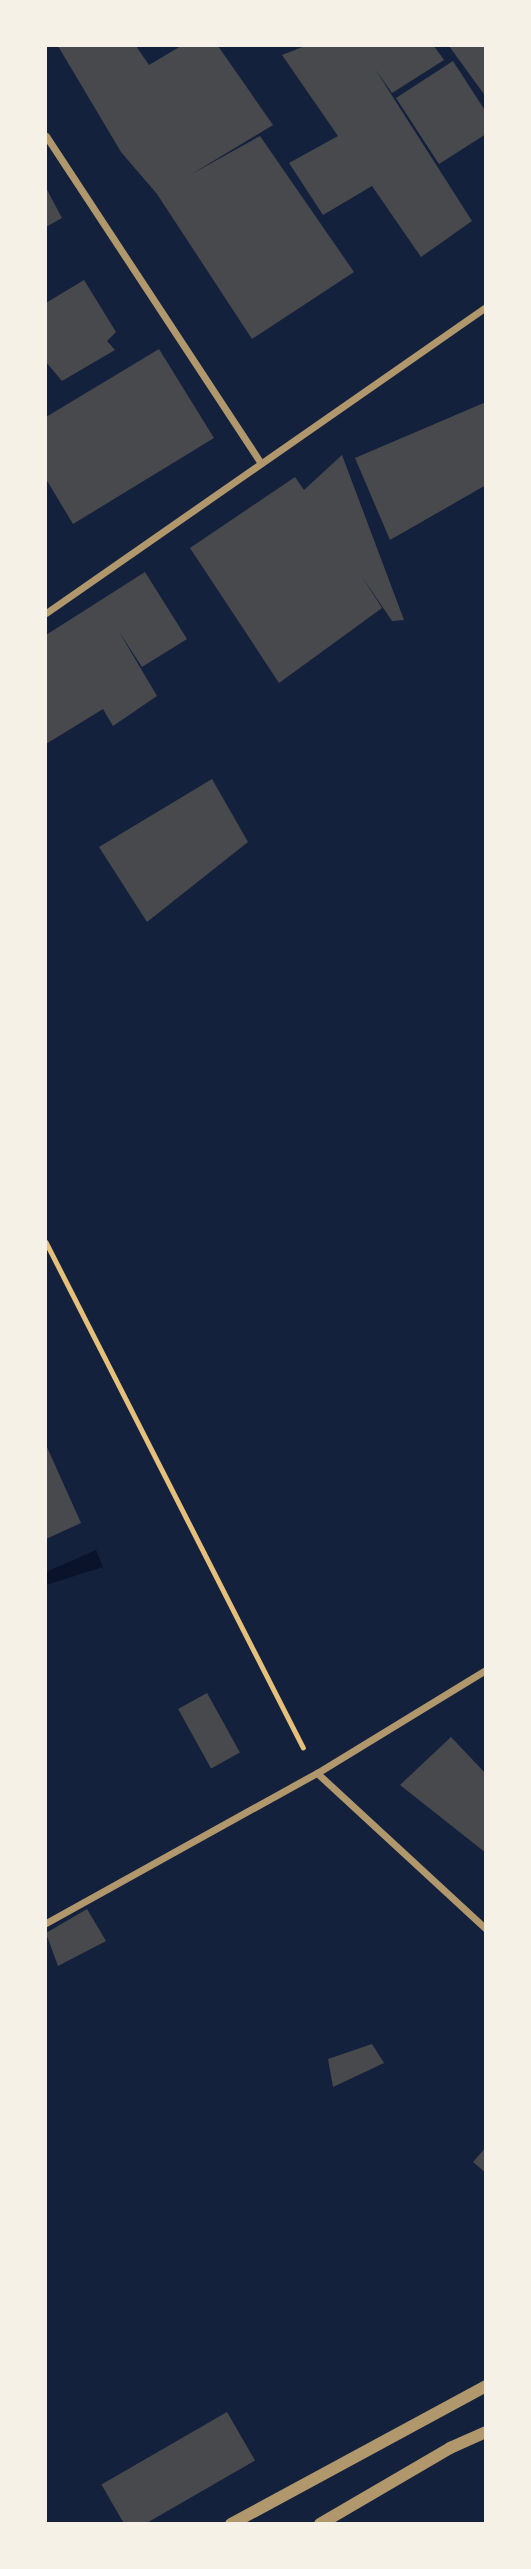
<!DOCTYPE html>
<style>
body{margin:0}
#map{position:relative;width:531px;height:2569px;overflow:hidden;background:#14213d;font-family:"Asap Condensed",sans-serif}
div>[style]{position:absolute}
.water>*{inset:0;background:#0b132b}
.building>*{inset:0;background:#48494c;transform-origin:0 0}
.path>*{height:4.5px;margin:-2.25px;padding:0 2.25px;transform-origin:2.25px;border-radius:2.25px;background:#e5c07b}
.minor>*{height:7px;margin:-3.5px;padding:0 3.5px;transform-origin:3.5px;border-radius:3.5px;background:#b1986c}
.tertiary>*{height:12px;margin:-6px;padding:0 6px;transform-origin:6px;border-radius:6px;background:#b1986c}
span{translate:-50% -50%;white-space:nowrap;text-align:center;line-height:1.15;-webkit-text-stroke:5px #f6f1e7;paint-order:stroke}
.frame{position:absolute;inset:0;border:47px solid #f6f1e7;pointer-events:none}
</style>
<div id="map">
<div class="water">
<div style="clip-path:polygon(96px 1550px,103px 1567px,46px 1585px,46px 1572px)"></div>
</div>
<div class="building">
<div style="clip-path:polygon(58px 46px,136px 46px,149px 65px,181px 46px,218px 46px,273px 125px,190px 175px,260px 136px,354px 272px,252px 339px,157px 194px,121px 152px)"></div>
<div style="clip-path:polygon(305px 46px,434px 46px,444px 60px,392px 93px,375px 69px,472px 221px,421px 257px,372px 186px,323px 215px,289px 163px,338px 136px,282px 55px)"></div>
<div style="clip-path:polygon(449px 46px,486px 46px,486px 97px)"></div>
<div style="clip-path:polygon(453px 61px,486px 112px,486px 134px,439px 164px,396px 98px)"></div>
<div style="clip-path:polygon(46px 188px,62px 218px,46px 227px)"></div>
<div style="clip-path:polygon(84px 280px,116px 332px,107px 341px,115px 350px,62px 381px,46px 362px,46px 303px)"></div>
<div style="clip-path:polygon(159px 349px,214px 438px,73px 524px,46px 479px,46px 417px)"></div>
<div style="clip-path:polygon(486px 402px,486px 485px,390px 540px,355px 458px)"></div>
<div style="clip-path:polygon(342px 455px,404px 620px,392px 621px,361px 575px,382px 608px,279px 683px,190px 548px,295px 477px,304px 490px)"></div>
<div style="clip-path:polygon(145px 572px,187px 639px,142px 667px,118px 630px,157px 696px,113px 726px,103px 709px,46px 744px,46px 635px)"></div>
<div style="clip-path:polygon(212px 779px,248px 842px,147px 922px,99px 847px)"></div>
<div style="clip-path:polygon(46px 1445px,81px 1523px,46px 1539px)"></div>
<div style="left:207px;top:1693px;width:68px;height:33px;rotate:61deg"></div>
<div style="clip-path:polygon(451px 1737px,486px 1774px,486px 1853px,400px 1785px)"></div>
<div style="clip-path:polygon(87px 1909px,106px 1941px,58px 1966px,46px 1933px)"></div>
<div style="clip-path:polygon(372px 2044px,384px 2063px,333px 2087px,328px 2059px)"></div>
<div style="clip-path:polygon(486px 2147px,486px 2173px,473px 2162px)"></div>
<div style="left:227px;top:2412px;width:56px;height:145px;rotate:60deg"></div>
</div>
<div class="path">
<div style="left:46px;top:1242px;width:567px;rotate:63.03deg"></div>
</div>
<div class="minor">
<div style="left:46px;top:136px;width:391px;rotate:56.7deg"></div>
<div style="left:46px;top:613px;width:536px;rotate:-34.82deg"></div>
<div style="left:317px;top:1773px;width:230px;rotate:42.7deg"></div>
<div style="left:46px;top:1923px;width:310px;rotate:-29deg"></div>
<div style="left:317px;top:1773px;width:198px;rotate:-31.4deg"></div>
</div>
<div class="tertiary">
<div style="left:231px;top:2524px;width:290px;rotate:-28.4deg"></div>
<div style="left:320px;top:2524px;width:151px;rotate:-30.3deg"></div>
<div style="left:450px;top:2448px;width:39px;rotate:-24deg"></div>
</div>
<div class="frame"></div>
</div>
